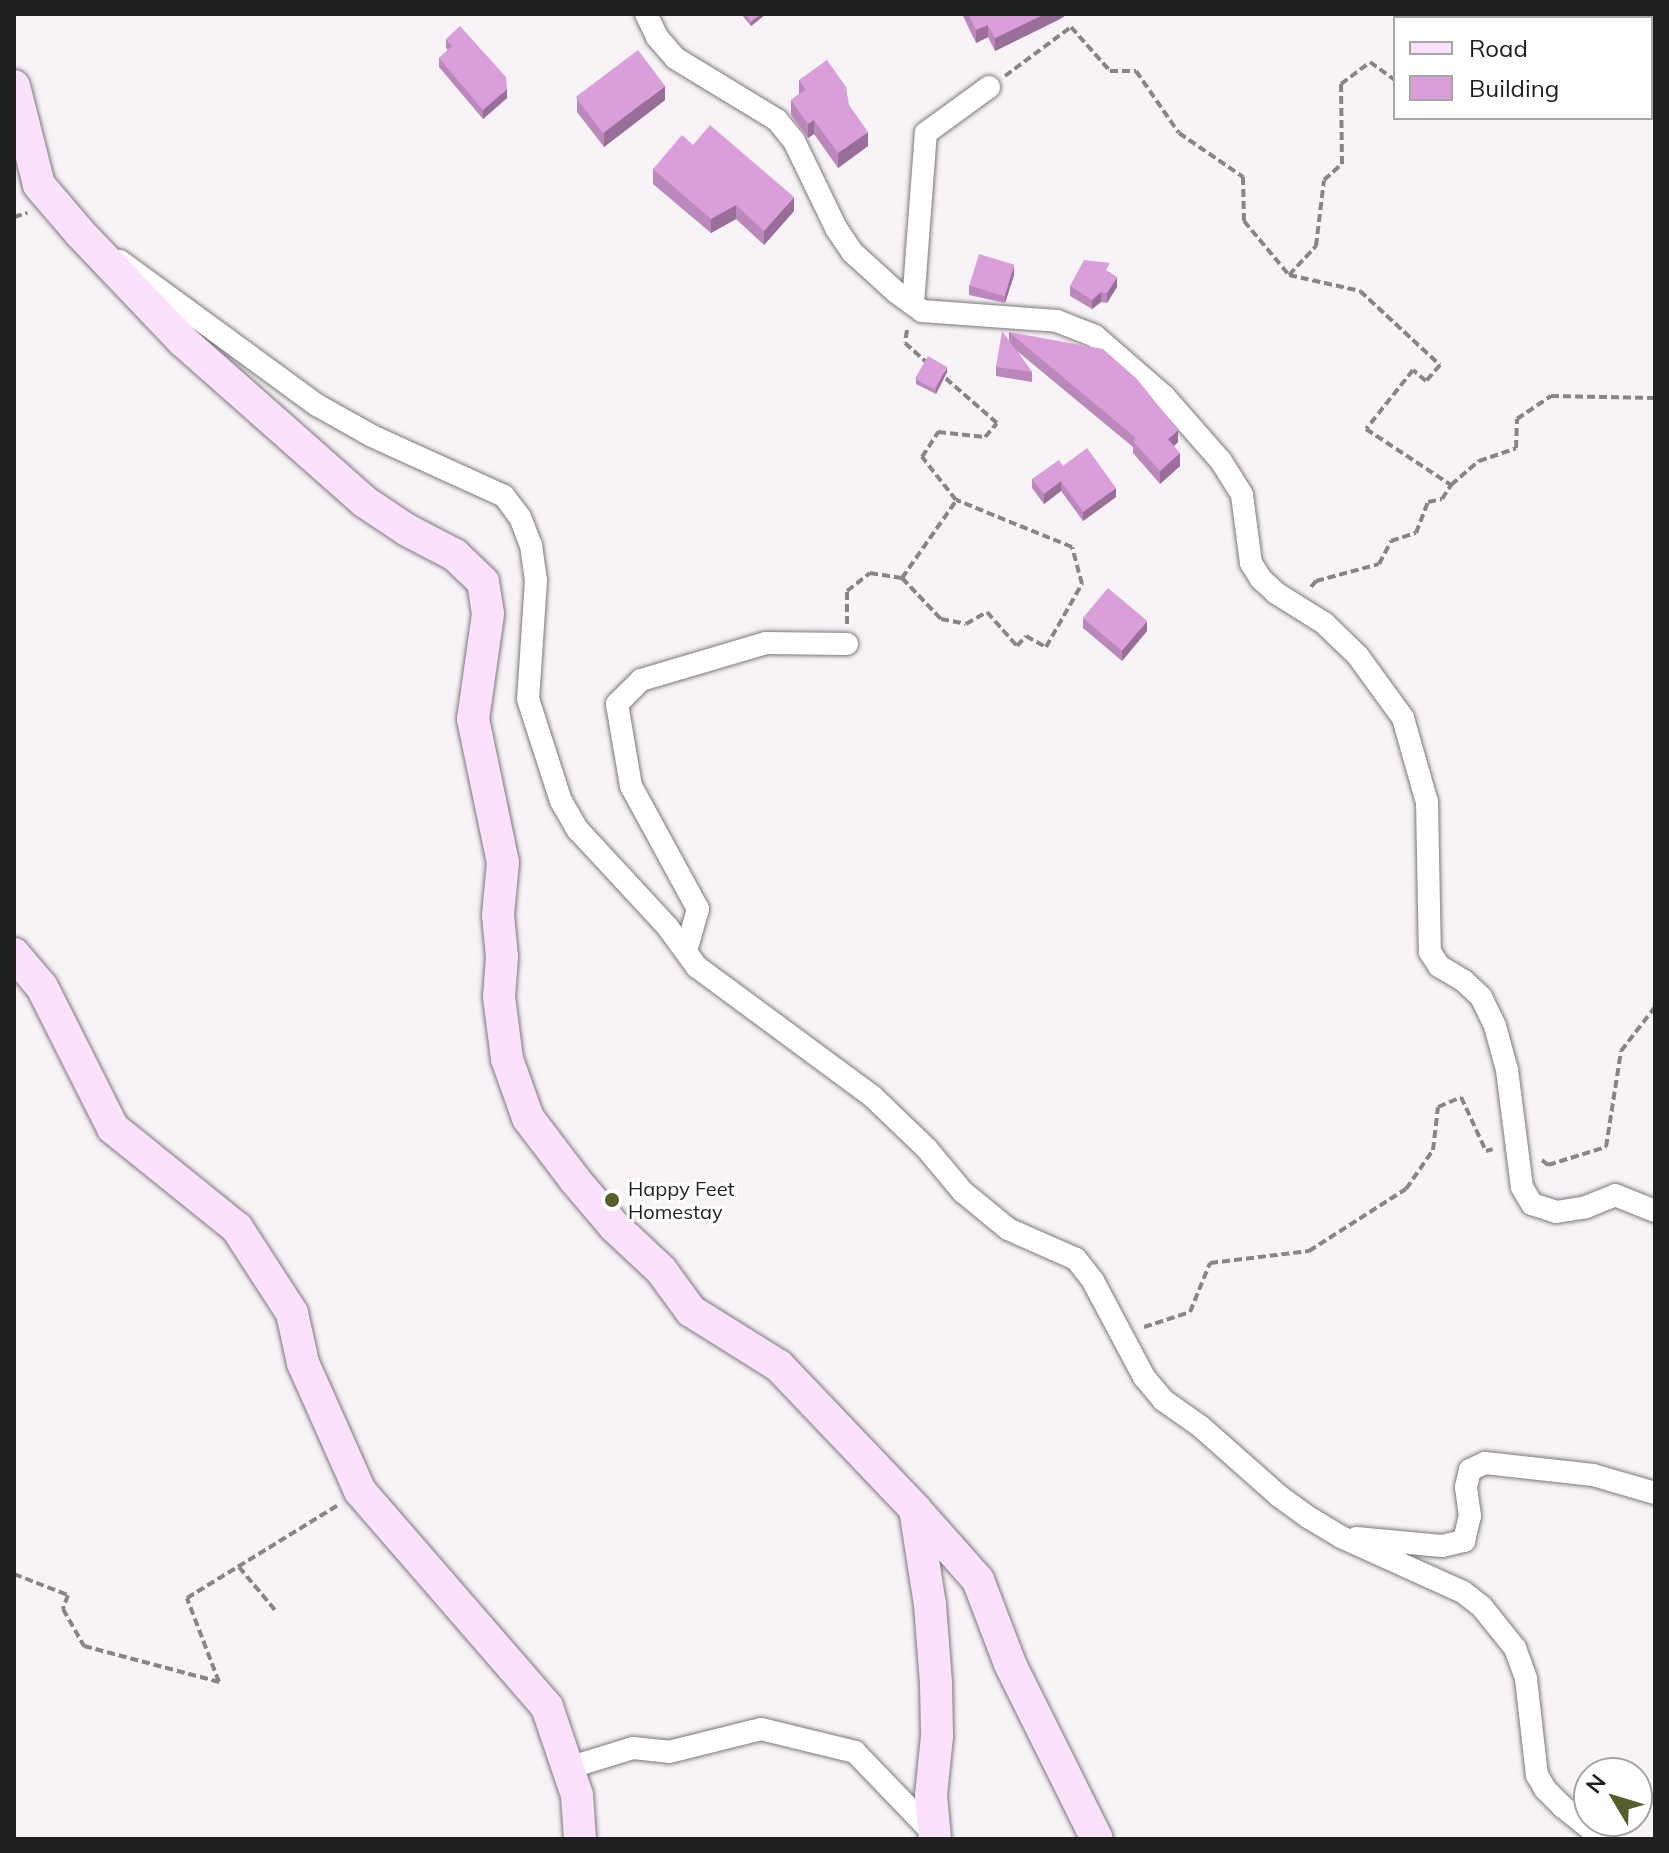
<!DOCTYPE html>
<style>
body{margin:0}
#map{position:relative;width:1669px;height:1853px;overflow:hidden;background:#f8f3f7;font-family:Mulish,sans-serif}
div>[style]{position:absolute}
.path>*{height:4px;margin-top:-2px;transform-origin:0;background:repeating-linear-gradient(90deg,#888587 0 8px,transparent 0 12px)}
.roads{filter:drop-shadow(0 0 2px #7c787c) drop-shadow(0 0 2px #7c787c)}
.street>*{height:22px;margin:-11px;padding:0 11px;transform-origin:11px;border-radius:11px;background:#fff}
.secondary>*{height:32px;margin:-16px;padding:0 16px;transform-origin:16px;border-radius:16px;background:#fce1fd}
.wall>*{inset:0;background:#b8b}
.shaded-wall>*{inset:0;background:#996f99}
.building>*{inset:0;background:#da9eda;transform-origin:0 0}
.dots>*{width:22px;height:22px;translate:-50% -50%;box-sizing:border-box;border:4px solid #fff;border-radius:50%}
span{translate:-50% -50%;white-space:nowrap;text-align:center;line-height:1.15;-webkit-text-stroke:6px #fff;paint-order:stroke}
.poi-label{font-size:20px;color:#201f20}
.left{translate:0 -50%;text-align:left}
.frame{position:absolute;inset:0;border:16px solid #201f20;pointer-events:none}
.legend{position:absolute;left:1393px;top:16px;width:260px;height:104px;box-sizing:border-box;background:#fff;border:2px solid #a6a5a6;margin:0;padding:10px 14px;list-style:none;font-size:24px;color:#201f20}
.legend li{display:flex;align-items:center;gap:16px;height:40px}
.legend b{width:40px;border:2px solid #a6a5a6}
.north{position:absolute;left:1573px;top:1757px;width:80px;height:80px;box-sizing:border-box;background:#fff;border:2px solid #a6a5a6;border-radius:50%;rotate:308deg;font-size:22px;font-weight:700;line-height:32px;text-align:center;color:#201f20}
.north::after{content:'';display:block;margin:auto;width:28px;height:36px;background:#565e2c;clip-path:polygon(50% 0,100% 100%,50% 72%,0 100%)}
</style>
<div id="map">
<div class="path">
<div style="left:1005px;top:76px;width:82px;rotate:-36.6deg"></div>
<div style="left:1071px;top:27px;width:59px;rotate:48.4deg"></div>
<div style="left:1110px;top:71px;width:26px"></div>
<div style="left:1136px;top:71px;width:75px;rotate:55.3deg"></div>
<div style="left:1179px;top:133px;width:78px;rotate:34.5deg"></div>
<div style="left:1243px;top:177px;width:44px;rotate:88.7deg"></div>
<div style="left:1244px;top:221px;width:70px;rotate:50.2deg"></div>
<div style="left:1289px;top:275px;width:73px;rotate:12.7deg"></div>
<div style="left:1360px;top:291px;width:109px;rotate:42.8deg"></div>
<div style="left:1440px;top:365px;width:21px;rotate:131deg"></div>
<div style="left:1426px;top:381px;width:17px;rotate:-140deg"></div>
<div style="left:1413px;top:370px;width:75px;rotate:128.5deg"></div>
<div style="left:1366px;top:429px;width:102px;rotate:33.4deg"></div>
<div style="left:1451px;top:485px;width:37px;rotate:-41deg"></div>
<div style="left:1479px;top:461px;width:39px;rotate:-19deg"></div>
<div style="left:1516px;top:448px;width:29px;rotate:-88deg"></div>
<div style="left:1517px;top:419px;width:41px;rotate:-34.1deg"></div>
<div style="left:1551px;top:396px;width:104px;rotate:1.1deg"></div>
<div style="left:14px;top:217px;width:14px;rotate:-17deg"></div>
<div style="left:1289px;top:275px;width:40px;rotate:-47deg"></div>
<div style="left:1316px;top:246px;width:66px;rotate:-83.1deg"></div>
<div style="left:1324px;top:180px;width:24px;rotate:-42deg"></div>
<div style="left:1342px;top:164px;width:80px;rotate:-90.7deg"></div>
<div style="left:1341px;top:84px;width:36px;rotate:-37deg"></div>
<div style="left:1370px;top:62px;width:31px;rotate:36deg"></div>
<div style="left:907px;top:330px;width:13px;rotate:99deg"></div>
<div style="left:905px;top:343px;width:30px;rotate:42deg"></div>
<div style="left:902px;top:578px;width:94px;rotate:-55deg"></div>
<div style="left:1311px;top:587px;width:8px;rotate:-50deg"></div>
<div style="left:1316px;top:581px;width:65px;rotate:-15.1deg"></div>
<div style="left:1379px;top:564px;width:26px;rotate:-62deg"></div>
<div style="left:1391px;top:541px;width:26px;rotate:-18deg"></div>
<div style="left:1416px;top:533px;width:33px;rotate:-69deg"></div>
<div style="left:1428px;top:502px;width:14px;rotate:-12deg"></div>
<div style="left:1442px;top:499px;width:17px;rotate:-57deg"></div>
<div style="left:847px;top:624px;width:33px;rotate:-90deg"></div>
<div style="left:847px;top:591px;width:29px;rotate:-38deg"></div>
<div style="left:870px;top:573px;width:32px;rotate:9deg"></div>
<div style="left:902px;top:578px;width:57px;rotate:46.4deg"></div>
<div style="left:941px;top:619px;width:25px;rotate:11deg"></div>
<div style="left:966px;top:624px;width:24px;rotate:-30deg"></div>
<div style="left:987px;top:612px;width:45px;rotate:48.6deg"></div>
<div style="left:1017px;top:646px;width:13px;rotate:-48deg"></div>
<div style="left:1026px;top:636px;width:23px;rotate:29deg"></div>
<div style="left:1046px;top:647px;width:73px;rotate:-60.3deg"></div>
<div style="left:1082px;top:584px;width:38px;rotate:-105deg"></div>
<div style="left:1072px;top:547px;width:125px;rotate:-157.9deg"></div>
<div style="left:956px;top:500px;width:55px;rotate:-128.3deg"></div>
<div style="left:922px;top:457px;width:30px;rotate:-57deg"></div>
<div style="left:938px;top:432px;width:47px;rotate:6.1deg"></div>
<div style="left:985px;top:437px;width:18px;rotate:-49deg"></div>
<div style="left:997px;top:423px;width:72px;rotate:-139deg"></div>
<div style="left:1542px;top:1160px;width:8px;rotate:40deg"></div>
<div style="left:1548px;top:1165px;width:61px;rotate:-17.2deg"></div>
<div style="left:1606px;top:1147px;width:97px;rotate:-81.1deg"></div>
<div style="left:1621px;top:1051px;width:56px;rotate:-52.3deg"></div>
<div style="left:1144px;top:1327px;width:48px;rotate:-18.1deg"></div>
<div style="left:1190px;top:1312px;width:53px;rotate:-67.8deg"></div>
<div style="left:1210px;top:1263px;width:100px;rotate:-6.9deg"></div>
<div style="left:1309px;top:1251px;width:115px;rotate:-32.6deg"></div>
<div style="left:1406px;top:1189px;width:47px;rotate:-55.3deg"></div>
<div style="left:1433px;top:1150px;width:43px;rotate:-83.4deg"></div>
<div style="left:1438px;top:1107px;width:25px;rotate:-23deg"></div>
<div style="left:1461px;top:1097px;width:60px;rotate:65.2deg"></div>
<div style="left:1486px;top:1151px;width:7px;rotate:-16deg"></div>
<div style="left:239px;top:1567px;width:56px;rotate:50.1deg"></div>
<div style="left:14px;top:1574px;width:58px;rotate:21.3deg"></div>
<div style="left:68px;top:1595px;width:15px;rotate:110deg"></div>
<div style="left:63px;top:1609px;width:43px;rotate:60.4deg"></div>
<div style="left:84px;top:1646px;width:140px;rotate:14.9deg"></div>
<div style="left:219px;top:1682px;width:90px;rotate:-110.9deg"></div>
<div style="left:187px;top:1598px;width:177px;rotate:-31.6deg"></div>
</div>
<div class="roads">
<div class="street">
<div style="left:646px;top:14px;width:25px;rotate:64deg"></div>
<div style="left:657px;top:37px;width:28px;rotate:49deg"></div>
<div style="left:675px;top:58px;width:119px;rotate:31.3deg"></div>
<div style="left:777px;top:120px;width:27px;rotate:51deg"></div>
<div style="left:794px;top:141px;width:97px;rotate:64.2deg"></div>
<div style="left:836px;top:228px;width:29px;rotate:56deg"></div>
<div style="left:852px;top:252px;width:59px;rotate:42.3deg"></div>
<div style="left:896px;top:292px;width:32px;rotate:36deg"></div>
<div style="left:922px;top:311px;width:135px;rotate:4.2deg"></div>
<div style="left:1057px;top:321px;width:41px;rotate:21.5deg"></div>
<div style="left:1095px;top:336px;width:91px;rotate:41deg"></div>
<div style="left:1164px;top:396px;width:86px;rotate:48.8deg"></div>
<div style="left:1221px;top:461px;width:40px;rotate:58deg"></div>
<div style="left:1242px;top:495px;width:69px;rotate:82.5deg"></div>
<div style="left:1251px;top:563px;width:19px;rotate:58deg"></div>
<div style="left:1261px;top:579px;width:21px;rotate:43deg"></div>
<div style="left:1276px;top:593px;width:57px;rotate:32deg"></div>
<div style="left:1324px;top:623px;width:47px;rotate:44.1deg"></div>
<div style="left:1358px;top:656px;width:77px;rotate:54deg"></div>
<div style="left:1403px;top:718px;width:87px;rotate:74.1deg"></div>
<div style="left:1427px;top:802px;width:150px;rotate:88.9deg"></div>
<div style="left:1430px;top:952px;width:17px;rotate:57deg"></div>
<div style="left:1439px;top:966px;width:29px;rotate:31deg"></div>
<div style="left:1464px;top:981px;width:23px;rotate:43deg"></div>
<div style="left:1481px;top:997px;width:32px;rotate:64deg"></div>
<div style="left:1495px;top:1026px;width:46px;rotate:74.7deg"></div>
<div style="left:1507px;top:1070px;width:118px;rotate:82.7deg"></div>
<div style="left:1522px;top:1187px;width:20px;rotate:60deg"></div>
<div style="left:1532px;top:1204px;width:25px;rotate:18deg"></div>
<div style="left:1556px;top:1212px;width:30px;rotate:-9deg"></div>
<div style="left:1586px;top:1207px;width:31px;rotate:-22deg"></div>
<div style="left:1615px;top:1195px;width:43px;rotate:21.8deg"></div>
<div style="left:120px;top:261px;width:244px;rotate:36.2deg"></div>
<div style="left:317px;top:405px;width:63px;rotate:29.4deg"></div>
<div style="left:372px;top:436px;width:145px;rotate:24.4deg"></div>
<div style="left:504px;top:496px;width:26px;rotate:53deg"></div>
<div style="left:520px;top:517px;width:30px;rotate:69deg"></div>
<div style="left:531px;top:545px;width:35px;rotate:82deg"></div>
<div style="left:536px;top:580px;width:119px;rotate:93.8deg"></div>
<div style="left:528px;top:699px;width:107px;rotate:72.1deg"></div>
<div style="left:561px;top:801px;width:34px;rotate:60deg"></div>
<div style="left:578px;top:830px;width:131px;rotate:47.2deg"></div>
<div style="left:667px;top:926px;width:51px;rotate:53.8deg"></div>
<div style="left:697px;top:967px;width:217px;rotate:36.4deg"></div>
<div style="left:872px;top:1096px;width:76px;rotate:43.9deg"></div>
<div style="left:927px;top:1149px;width:56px;rotate:50.1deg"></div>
<div style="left:963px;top:1192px;width:58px;rotate:39.4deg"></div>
<div style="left:1008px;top:1229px;width:74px;rotate:23.8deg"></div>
<div style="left:1076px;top:1259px;width:28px;rotate:52deg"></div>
<div style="left:1093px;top:1281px;width:109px;rotate:62deg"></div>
<div style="left:1144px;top:1377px;width:30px;rotate:50deg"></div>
<div style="left:1163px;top:1400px;width:45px;rotate:35.1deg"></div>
<div style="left:1200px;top:1426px;width:106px;rotate:41.5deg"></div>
<div style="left:1279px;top:1496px;width:36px;rotate:36deg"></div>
<div style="left:1308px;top:1517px;width:39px;rotate:31deg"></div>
<div style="left:1341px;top:1537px;width:134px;rotate:24.3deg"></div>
<div style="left:1463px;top:1592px;width:24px;rotate:38deg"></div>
<div style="left:1482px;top:1607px;width:53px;rotate:51.2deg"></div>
<div style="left:1515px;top:1648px;width:33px;rotate:70deg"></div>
<div style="left:1526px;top:1679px;width:97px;rotate:83.5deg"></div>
<div style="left:1537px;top:1775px;width:16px;rotate:60deg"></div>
<div style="left:1545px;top:1789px;width:25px;rotate:45deg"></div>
<div style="left:1563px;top:1807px;width:51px;rotate:38.7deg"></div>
<div style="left:913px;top:304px;width:171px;rotate:-85.7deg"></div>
<div style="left:926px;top:133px;width:78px;rotate:-36.1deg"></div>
<div style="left:686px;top:951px;width:44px;rotate:-74.1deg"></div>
<div style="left:698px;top:909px;width:140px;rotate:-118.6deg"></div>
<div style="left:631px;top:786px;width:83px;rotate:-99.7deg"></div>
<div style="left:617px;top:704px;width:34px;rotate:-45deg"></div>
<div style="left:641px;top:680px;width:130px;rotate:-16.5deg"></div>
<div style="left:766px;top:643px;width:81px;rotate:0.7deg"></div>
<div style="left:1356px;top:1538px;width:86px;rotate:5.3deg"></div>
<div style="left:1442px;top:1546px;width:23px;rotate:-13deg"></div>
<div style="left:1464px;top:1541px;width:26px;rotate:-77deg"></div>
<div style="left:1470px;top:1516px;width:29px;rotate:-98deg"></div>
<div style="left:1466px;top:1487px;width:17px;rotate:-77deg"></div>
<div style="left:1470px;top:1470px;width:17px;rotate:-25deg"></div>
<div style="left:1485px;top:1463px;width:109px;rotate:6.3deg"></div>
<div style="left:1593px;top:1475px;width:65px;rotate:16.2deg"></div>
<div style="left:568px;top:1768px;width:68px;rotate:-17.1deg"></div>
<div style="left:633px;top:1748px;width:36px;rotate:6deg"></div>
<div style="left:669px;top:1752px;width:95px;rotate:-14deg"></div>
<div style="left:761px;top:1729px;width:97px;rotate:13.7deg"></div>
<div style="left:855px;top:1752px;width:112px;rotate:46.1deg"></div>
</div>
<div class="secondary">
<div style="left:14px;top:86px;width:102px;rotate:75.8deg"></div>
<div style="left:39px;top:185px;width:63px;rotate:49.5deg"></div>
<div style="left:80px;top:233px;width:149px;rotate:46.4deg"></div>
<div style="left:183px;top:341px;width:243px;rotate:41.5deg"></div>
<div style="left:365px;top:502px;width:50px;rotate:33.7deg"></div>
<div style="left:407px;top:530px;width:54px;rotate:27.5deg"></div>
<div style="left:455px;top:555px;width:39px;rotate:44deg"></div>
<div style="left:483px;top:582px;width:32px;rotate:81deg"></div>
<div style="left:488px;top:614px;width:106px;rotate:98.1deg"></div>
<div style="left:473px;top:719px;width:146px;rotate:78.2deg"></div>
<div style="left:503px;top:862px;width:53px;rotate:95.4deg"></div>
<div style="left:498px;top:915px;width:42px;rotate:84.6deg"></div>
<div style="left:502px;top:957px;width:40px;rotate:94.3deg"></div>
<div style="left:499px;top:997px;width:63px;rotate:82.6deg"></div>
<div style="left:507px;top:1059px;width:63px;rotate:70.4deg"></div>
<div style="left:528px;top:1118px;width:78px;rotate:52.8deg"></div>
<div style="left:575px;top:1180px;width:60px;rotate:49.7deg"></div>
<div style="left:614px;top:1226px;width:64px;rotate:43.1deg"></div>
<div style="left:661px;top:1270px;width:51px;rotate:53.8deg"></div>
<div style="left:691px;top:1311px;width:104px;rotate:32deg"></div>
<div style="left:779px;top:1366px;width:197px;rotate:46.4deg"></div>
<div style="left:915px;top:1509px;width:97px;rotate:81.1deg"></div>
<div style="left:930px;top:1605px;width:78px;rotate:85.6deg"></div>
<div style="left:936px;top:1683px;width:53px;rotate:88.9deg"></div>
<div style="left:937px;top:1736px;width:59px;rotate:95.8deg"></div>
<div style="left:931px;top:1795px;width:44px;rotate:84.8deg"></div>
<div style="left:14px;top:954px;width:43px;rotate:49.7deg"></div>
<div style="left:42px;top:987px;width:158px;rotate:63.3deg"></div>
<div style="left:113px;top:1128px;width:159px;rotate:38.9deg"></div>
<div style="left:237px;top:1228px;width:101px;rotate:57.1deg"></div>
<div style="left:292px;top:1313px;width:51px;rotate:77.6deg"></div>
<div style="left:303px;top:1363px;width:140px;rotate:66deg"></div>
<div style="left:360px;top:1491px;width:286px;rotate:49.1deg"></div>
<div style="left:547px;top:1707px;width:93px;rotate:71.2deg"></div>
<div style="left:577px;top:1795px;width:44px;rotate:86.1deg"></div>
<div style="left:915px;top:1509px;width:95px;rotate:48.4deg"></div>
<div style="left:978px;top:1580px;width:90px;rotate:69.1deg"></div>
<div style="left:1010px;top:1664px;width:195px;rotate:63.6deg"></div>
</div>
</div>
<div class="wall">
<div style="clip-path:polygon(741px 14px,766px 14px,751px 26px)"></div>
<div style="clip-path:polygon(962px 14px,1068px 14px,1058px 20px,995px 51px,988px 37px,976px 43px)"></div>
<div style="clip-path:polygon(446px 39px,507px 98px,483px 119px,439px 67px,439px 58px,448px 50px,446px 48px)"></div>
<div style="clip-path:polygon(799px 80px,849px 105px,868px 146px,838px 168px,814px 134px,808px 138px,791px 115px,791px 100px,799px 94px)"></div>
<div style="clip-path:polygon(577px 98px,665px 100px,604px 147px,577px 112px)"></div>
<div style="clip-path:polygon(693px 145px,794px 211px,764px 245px,736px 219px,711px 233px,653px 184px,653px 169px)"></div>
<div style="clip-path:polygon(1110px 272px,1117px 287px,1107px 303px,1101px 302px,1092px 309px,1070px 296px,1070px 286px)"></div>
<div style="clip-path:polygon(1014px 275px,1005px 303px,969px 295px,969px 285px)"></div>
<div style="clip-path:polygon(1009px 332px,1178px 442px,1174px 446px,1180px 466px,1160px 484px,1133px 453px,1133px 447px,1017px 351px,1032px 372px,1032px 382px,996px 376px,996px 367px,1009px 340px)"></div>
<div style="clip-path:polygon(947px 372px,936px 394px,916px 384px,916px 379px)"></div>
<div style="clip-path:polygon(1063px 466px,1116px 497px,1083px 521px,1061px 491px,1044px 504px,1032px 488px,1032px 479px)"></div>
<div style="clip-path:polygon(1083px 618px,1147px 631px,1122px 661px,1083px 628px)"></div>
</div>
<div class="shaded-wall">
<div style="clip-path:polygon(761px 14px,766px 14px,751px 26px,751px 22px)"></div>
<div style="clip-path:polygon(1045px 14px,1068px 14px,1058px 20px,995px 51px,995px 38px)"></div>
<div style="clip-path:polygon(988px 25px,988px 37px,976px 43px,976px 30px)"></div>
<div style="clip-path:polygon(665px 86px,665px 100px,604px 147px,604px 133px)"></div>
<div style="clip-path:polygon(507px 89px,507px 98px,483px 119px,483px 110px)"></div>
<div style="clip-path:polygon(814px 120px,814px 134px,808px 138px,808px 124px)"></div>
<div style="clip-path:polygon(868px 132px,868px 146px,838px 168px,838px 153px)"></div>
<div style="clip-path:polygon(794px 197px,794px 211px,764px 245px,764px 231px)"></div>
<div style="clip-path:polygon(736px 205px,736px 219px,711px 233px,711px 219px)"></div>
<div style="clip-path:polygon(1014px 265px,1014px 275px,1005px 303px,1005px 294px)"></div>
<div style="clip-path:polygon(1117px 277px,1117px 287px,1107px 303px,1107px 293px)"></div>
<div style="clip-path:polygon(1101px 292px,1101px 302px,1092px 309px,1092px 300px)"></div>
<div style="clip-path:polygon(947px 367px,947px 372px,936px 394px,936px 389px)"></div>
<div style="clip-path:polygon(1178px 430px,1178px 442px,1168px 452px,1168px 439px)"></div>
<div style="clip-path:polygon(1180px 453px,1180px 466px,1160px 484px,1160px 471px)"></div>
<div style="clip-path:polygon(1061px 481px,1061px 491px,1044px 504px,1044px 494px)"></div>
<div style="clip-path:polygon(1116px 488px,1116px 497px,1083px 521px,1083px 512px)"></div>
<div style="clip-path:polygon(1147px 621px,1147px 631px,1122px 661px,1122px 651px)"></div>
</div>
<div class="building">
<div style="clip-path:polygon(745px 14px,761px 14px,751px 22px)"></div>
<div style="clip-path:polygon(968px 14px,1045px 14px,995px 38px,988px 25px,976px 30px)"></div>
<div style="clip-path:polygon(460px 26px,506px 77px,507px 89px,483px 110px,439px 58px,452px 46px,446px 39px)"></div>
<div style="left:638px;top:50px;width:45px;height:78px;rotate:53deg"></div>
<div style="clip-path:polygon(827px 60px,846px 87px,849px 105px,868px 132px,838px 153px,814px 120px,808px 124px,791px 100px,806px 90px,799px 80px)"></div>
<div style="clip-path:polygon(710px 125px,794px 197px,764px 231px,736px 205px,711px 219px,653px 169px,682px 135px,693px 145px)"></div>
<div style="left:979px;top:254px;width:37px;height:33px;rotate:17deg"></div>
<div style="clip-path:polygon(1084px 260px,1110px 263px,1106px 270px,1117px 277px,1107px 293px,1101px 292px,1092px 300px,1070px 286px)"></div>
<div style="clip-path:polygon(1002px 331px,1032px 372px,996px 367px)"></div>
<div style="clip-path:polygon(1009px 332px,1103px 349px,1137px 379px,1178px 430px,1168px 439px,1180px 453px,1160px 471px,1133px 441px,1136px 438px)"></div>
<div style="left:928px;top:356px;width:22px;height:26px;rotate:30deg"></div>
<div style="clip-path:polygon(1087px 448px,1116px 488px,1083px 512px,1061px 481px,1044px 494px,1032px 479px,1059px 460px,1063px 466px)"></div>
<div style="left:1108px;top:588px;width:51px;height:39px;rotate:40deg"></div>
</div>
<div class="dots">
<div style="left:612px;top:1200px;background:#565e2c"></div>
</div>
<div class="poi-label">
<span class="left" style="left:628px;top:1200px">Happy Feet<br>Homestay</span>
</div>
<div class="frame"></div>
<ul class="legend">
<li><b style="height:10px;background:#fce1fd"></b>Road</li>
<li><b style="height:22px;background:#da9eda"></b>Building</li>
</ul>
<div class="north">N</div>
</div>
